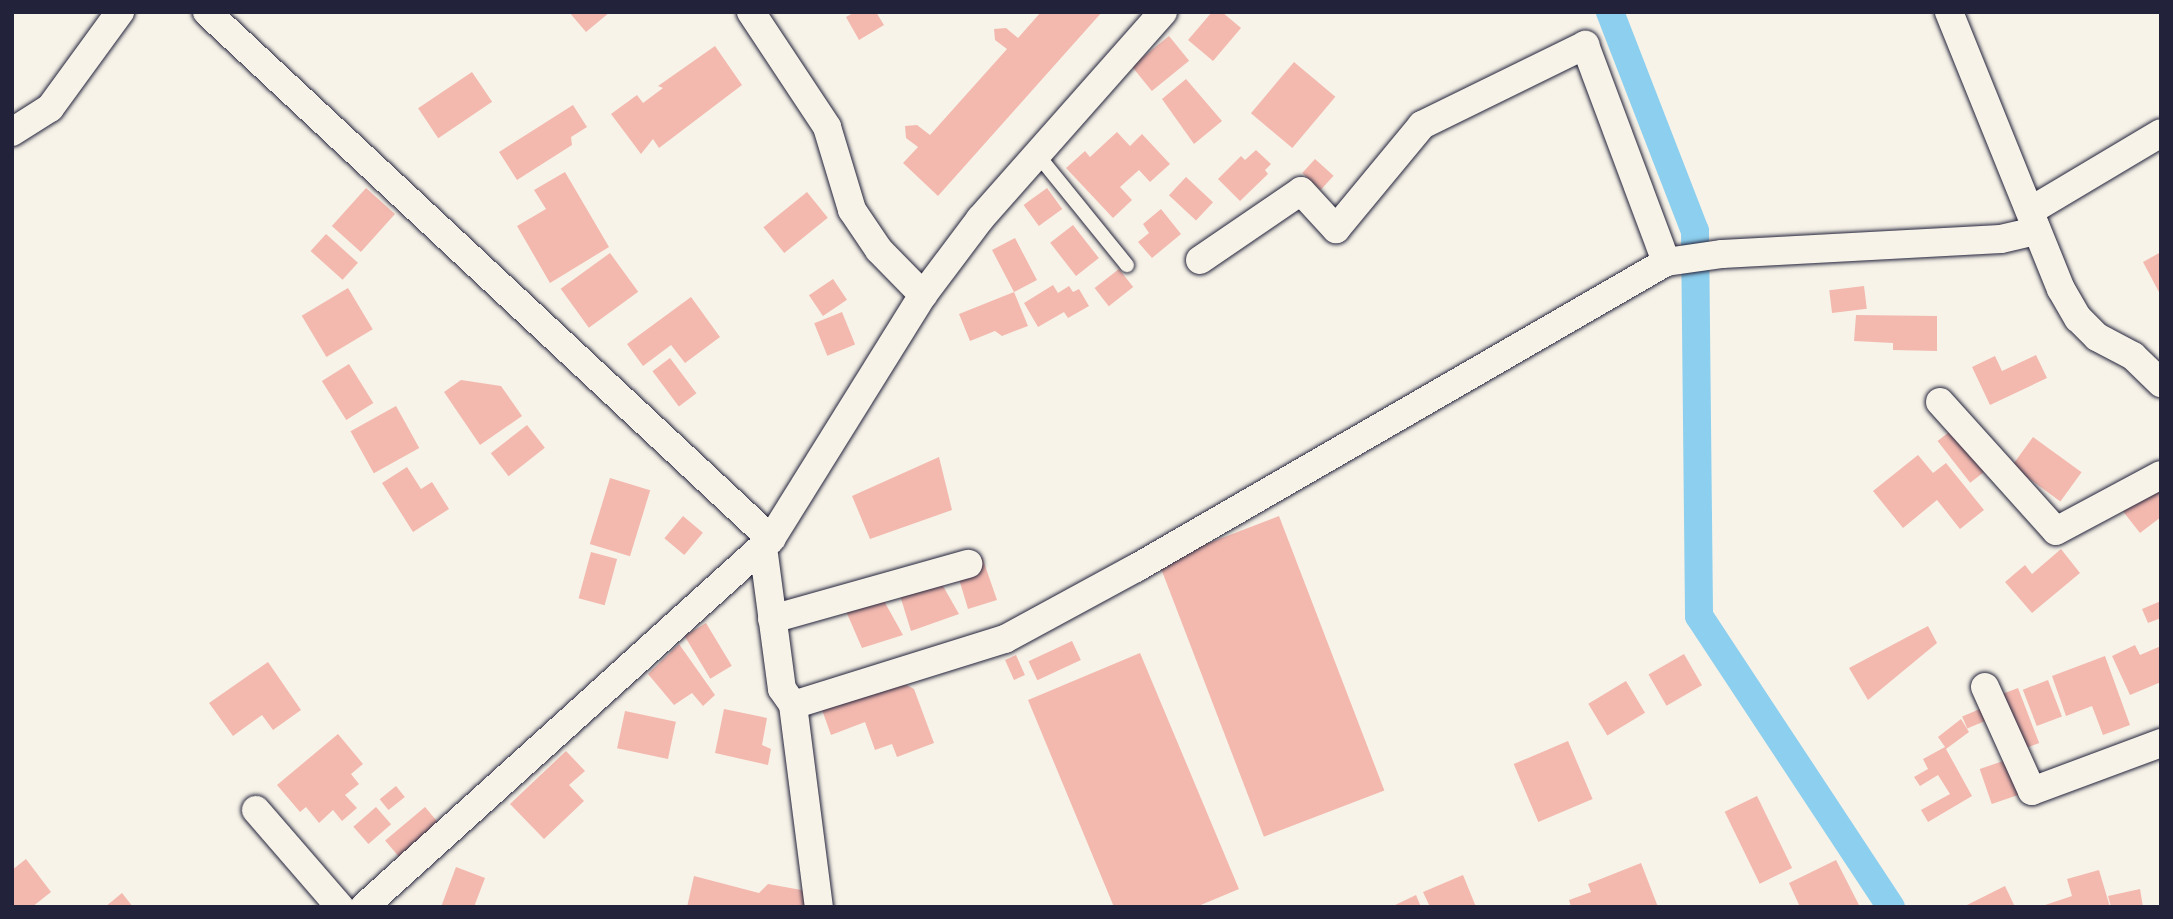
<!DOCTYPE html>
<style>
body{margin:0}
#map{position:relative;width:2173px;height:919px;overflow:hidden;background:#f7f3e8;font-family:Dekko,sans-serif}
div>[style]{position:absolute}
.canal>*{height:28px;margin:-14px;padding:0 14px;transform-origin:14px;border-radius:14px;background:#8dcfee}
.building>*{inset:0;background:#f3b9af;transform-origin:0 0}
.roads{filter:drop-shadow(0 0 2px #22223b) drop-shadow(0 0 2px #22223b)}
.lane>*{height:14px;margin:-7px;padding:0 7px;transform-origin:7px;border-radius:7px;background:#f7f3e8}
.street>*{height:28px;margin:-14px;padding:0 14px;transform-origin:14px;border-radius:14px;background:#f7f3e8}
span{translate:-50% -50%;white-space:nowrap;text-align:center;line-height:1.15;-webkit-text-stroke:5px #f7f3e8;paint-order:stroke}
.frame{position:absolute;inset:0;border:14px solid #22223b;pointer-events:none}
</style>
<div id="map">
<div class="canal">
<div style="left:1610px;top:12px;width:235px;rotate:68.8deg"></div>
<div style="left:1695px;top:231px;width:385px;rotate:89.4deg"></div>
<div style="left:1699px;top:616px;width:349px;rotate:56.6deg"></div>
</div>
<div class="building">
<div style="clip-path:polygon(569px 12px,610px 12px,586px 32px)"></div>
<div style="clip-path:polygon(855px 12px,876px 12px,884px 25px,859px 40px,846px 17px)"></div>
<div style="clip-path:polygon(1041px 12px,1102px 12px,938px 196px,903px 163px,918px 147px,906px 138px,905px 126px,917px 125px,930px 135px,1007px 49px,995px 40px,994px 29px,1006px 28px,1018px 38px)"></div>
<div style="clip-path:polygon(1212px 12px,1222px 12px,1241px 28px,1213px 61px,1188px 40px)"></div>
<div style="left:1169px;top:36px;width:32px;height:48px;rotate:51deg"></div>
<div style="clip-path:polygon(715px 46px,742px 85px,659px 148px,653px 139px,641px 154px,611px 114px,637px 95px,643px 103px,663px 88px,658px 86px)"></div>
<div style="left:1294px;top:62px;width:54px;height:67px;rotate:40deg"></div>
<div style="left:472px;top:72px;width:36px;height:65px;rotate:56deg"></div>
<div style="clip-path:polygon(1186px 79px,1222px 121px,1194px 144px,1162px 99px)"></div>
<div style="clip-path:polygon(573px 105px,587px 127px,571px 137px,572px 145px,517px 180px,499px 152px)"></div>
<div style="clip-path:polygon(1117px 132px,1130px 146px,1142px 134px,1170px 164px,1150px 182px,1139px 170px,1120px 187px,1132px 200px,1113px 218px,1066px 168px,1085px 151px,1090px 157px)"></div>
<div style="clip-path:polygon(1256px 150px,1271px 164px,1265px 170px,1268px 174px,1240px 201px,1218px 179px,1241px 156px,1245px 160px)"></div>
<div style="left:1315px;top:159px;width:25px;height:19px;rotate:42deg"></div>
<div style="clip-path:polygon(565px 172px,609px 247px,550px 283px,517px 226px,546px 209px,534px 190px)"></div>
<div style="left:1186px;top:177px;width:37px;height:25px;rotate:43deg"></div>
<div style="left:366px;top:188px;width:39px;height:51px;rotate:42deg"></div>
<div style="left:1047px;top:188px;width:26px;height:29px;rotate:54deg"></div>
<div style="left:807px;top:192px;width:33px;height:56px;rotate:51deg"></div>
<div style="clip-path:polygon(1161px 209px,1181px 234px,1152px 258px,1138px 242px,1149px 233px,1143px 224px)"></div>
<div style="left:1073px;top:225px;width:42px;height:29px;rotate:52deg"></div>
<div style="left:326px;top:234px;width:43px;height:23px;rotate:42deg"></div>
<div style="clip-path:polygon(1015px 238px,1037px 280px,1014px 292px,1028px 326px,1002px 336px,995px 331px,970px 341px,959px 314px,1014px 292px,992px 250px)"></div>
<div style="clip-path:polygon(2161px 252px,2161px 296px,2143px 262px)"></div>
<div style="left:610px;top:253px;width:48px;height:61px;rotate:54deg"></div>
<div style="left:1119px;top:269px;width:23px;height:31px;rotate:52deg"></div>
<div style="left:833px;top:279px;width:25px;height:29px;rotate:56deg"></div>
<div style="clip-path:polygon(1053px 285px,1058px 293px,1069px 286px,1073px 292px,1079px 289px,1089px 306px,1068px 318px,1064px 312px,1038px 327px,1024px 303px)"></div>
<div style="left:1864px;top:286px;width:23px;height:35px;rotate:83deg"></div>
<div style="left:348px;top:288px;width:48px;height:54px;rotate:59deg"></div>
<div style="clip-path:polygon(691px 297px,720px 337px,685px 363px,671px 345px,643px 366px,627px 344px)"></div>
<div style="left:842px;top:312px;width:35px;height:30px;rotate:68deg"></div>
<div style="clip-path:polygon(1856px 315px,1937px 316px,1937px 351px,1893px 350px,1893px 343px,1854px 341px)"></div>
<div style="clip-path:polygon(2036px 355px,2047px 378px,1990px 405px,1972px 367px,1995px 356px,2002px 371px)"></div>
<div style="left:670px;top:358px;width:44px;height:22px;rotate:53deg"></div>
<div style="left:349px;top:364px;width:46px;height:32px;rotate:58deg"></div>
<div style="clip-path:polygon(461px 380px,501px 386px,522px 416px,480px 445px,444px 392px)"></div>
<div style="left:396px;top:406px;width:48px;height:52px;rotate:61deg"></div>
<div style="left:1962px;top:422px;width:53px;height:31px;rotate:52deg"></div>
<div style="left:527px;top:425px;width:29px;height:46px;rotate:52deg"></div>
<div style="left:2033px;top:437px;width:60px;height:36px;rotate:36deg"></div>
<div style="clip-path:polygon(1918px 455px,1933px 473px,1946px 463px,1984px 510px,1960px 529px,1937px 500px,1903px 528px,1873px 491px)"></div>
<div style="clip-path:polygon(939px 457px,952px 510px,870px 539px,852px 496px)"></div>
<div style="clip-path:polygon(407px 467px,421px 489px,432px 482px,449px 509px,413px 532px,382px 483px)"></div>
<div style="clip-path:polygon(2161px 472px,2161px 517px,2140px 533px,2118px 505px)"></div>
<div style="left:610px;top:478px;width:42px;height:69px;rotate:17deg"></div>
<div style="left:683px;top:516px;width:26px;height:29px;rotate:40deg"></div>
<div style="left:1279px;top:516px;width:294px;height:129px;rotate:69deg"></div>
<div style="clip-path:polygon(2061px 549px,2080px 573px,2032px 613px,2005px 582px,2025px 565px,2032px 574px)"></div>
<div style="left:591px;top:552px;width:27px;height:48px;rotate:15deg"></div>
<div style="clip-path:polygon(982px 557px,997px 600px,968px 609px,956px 569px)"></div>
<div style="clip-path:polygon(931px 565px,959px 614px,911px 631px,897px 586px)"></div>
<div style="clip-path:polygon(874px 583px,903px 635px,862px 648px,845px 609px)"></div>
<div style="clip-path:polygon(2161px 601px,2161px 618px,2148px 623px,2142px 609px)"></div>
<div style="left:706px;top:623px;width:50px;height:25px;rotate:59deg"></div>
<div style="clip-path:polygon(1928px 626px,1937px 643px,1868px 700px,1849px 668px)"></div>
<div style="left:1072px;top:641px;width:21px;height:48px;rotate:65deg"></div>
<div style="clip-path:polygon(679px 644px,715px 695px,703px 706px,692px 693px,674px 705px,648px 674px)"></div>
<div style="clip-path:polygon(2135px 645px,2140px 655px,2161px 646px,2161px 682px,2130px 695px,2112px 656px)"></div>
<div style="clip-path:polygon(1140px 653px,1239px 889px,1196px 907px,1114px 907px,1028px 700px)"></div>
<div style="left:1684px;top:654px;width:36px;height:41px;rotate:60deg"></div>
<div style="left:1016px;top:655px;width:22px;height:12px;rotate:66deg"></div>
<div style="clip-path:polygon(2105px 656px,2130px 725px,2103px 735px,2092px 706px,2066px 716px,2052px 676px)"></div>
<div style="clip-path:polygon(268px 662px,301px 710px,273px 730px,262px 715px,233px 736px,209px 703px)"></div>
<div style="clip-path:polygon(897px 680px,914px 689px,934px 743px,897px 757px,892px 744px,875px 750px,865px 722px,831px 735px,821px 707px)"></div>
<div style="left:2048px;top:680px;width:39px;height:27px;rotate:69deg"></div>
<div style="left:1626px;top:681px;width:37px;height:44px;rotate:59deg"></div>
<div style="left:2018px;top:688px;width:59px;height:26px;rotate:69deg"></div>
<div style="left:1987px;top:706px;width:13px;height:27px;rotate:67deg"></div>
<div style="clip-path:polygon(724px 709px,767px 718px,762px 745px,771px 749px,768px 765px,715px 753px)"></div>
<div style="left:625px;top:711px;width:52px;height:38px;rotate:12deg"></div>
<div style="clip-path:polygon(1961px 719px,1969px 732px,1946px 749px,1972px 796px,1928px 822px,1921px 810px,1950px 794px,1938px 775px,1920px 786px,1914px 777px,1928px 769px,1923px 759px,1945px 747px,1938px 737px)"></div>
<div style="clip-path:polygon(338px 734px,363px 764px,351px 774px,359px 784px,345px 795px,357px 808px,342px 821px,333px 810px,319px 823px,306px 807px,300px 812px,277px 785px)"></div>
<div style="left:1568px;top:741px;width:63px;height:59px;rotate:67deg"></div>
<div style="clip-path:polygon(566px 751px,585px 771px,569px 785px,584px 801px,544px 839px,510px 804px)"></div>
<div style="left:2009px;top:759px;width:37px;height:31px;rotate:71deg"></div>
<div style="left:396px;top:786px;width:14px;height:21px;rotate:51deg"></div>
<div style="left:1757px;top:796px;width:80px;height:36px;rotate:64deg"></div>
<div style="left:376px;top:807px;width:23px;height:30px;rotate:49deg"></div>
<div style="left:425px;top:807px;width:23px;height:52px;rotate:50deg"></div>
<div style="clip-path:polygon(26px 859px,51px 892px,32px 907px,12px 907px,12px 870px)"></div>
<div style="clip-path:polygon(1836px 860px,1860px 907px,1800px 907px,1789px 883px)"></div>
<div style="clip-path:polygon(1641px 863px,1658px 907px,1571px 907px,1569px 900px,1591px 892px,1588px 884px)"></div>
<div style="clip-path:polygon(456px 867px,485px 878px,474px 907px,441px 907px)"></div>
<div style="clip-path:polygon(2099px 870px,2110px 907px,2039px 907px,2072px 896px,2067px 879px)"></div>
<div style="clip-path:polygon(1463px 875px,1476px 907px,1430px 907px,1423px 892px)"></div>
<div style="clip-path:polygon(694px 876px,759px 893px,768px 884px,807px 891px,809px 907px,687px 907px)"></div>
<div style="clip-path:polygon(2005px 886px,2015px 907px,1963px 907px)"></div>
<div style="clip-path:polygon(2140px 889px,2143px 907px,2111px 907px,2108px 896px)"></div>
<div style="clip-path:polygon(122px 893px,133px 907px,105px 907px)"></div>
<div style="clip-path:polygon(1416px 895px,1421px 907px,1391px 907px)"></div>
</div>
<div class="roads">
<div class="lane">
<div style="left:1037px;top:154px;width:143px;rotate:51deg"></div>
</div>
<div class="street">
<div style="left:207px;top:12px;width:772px;rotate:43.06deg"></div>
<div style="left:751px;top:12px;width:138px;rotate:56.5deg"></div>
<div style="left:827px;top:127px;width:87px;rotate:73.2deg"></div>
<div style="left:852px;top:210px;width:48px;rotate:56deg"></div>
<div style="left:879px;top:250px;width:63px;rotate:45.6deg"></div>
<div style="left:1949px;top:12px;width:299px;rotate:68deg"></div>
<div style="left:2061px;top:289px;width:34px;rotate:60deg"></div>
<div style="left:2078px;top:318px;width:27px;rotate:45deg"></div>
<div style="left:2097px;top:337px;width:41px;rotate:27.8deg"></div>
<div style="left:2133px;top:356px;width:39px;rotate:44deg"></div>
<div style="left:12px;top:132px;width:45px;rotate:-32.3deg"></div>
<div style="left:50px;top:108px;width:119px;rotate:-53.9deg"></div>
<div style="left:2030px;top:211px;width:152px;rotate:-30.8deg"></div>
<div style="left:1200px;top:260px;width:122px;rotate:-34.3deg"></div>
<div style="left:1301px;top:191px;width:52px;rotate:47.4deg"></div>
<div style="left:1336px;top:229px;width:135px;rotate:-50.4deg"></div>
<div style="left:1422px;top:125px;width:182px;rotate:-26.1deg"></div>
<div style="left:1585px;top:45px;width:232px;rotate:69.5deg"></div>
<div style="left:1940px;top:402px;width:173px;rotate:48deg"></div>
<div style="left:2056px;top:531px;width:119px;rotate:-28.1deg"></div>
<div style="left:763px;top:547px;width:143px;rotate:82.4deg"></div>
<div style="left:782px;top:689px;width:19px;rotate:55deg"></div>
<div style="left:793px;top:705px;width:204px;rotate:82.7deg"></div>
<div style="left:772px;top:619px;width:204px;rotate:-15.7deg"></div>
<div style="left:1985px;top:687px;width:114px;rotate:65.7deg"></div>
<div style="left:2032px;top:791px;width:138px;rotate:-20.4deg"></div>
<div style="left:793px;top:705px;width:222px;rotate:-17.3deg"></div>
<div style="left:1005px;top:639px;width:149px;rotate:-28.5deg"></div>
<div style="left:1136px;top:568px;width:612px;rotate:-30deg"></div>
<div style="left:1666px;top:262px;width:57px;rotate:-8.1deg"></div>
<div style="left:1722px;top:254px;width:279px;rotate:-3.1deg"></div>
<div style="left:2001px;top:239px;width:36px;rotate:-13deg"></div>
<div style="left:256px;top:810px;width:128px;rotate:49.1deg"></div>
<div style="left:364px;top:907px;width:549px;rotate:-42.12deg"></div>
<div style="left:771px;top:539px;width:287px;rotate:-58.1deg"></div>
<div style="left:923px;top:295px;width:95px;rotate:-53.1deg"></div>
<div style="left:980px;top:219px;width:276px;rotate:-48.5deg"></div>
</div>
</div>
<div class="frame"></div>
</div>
